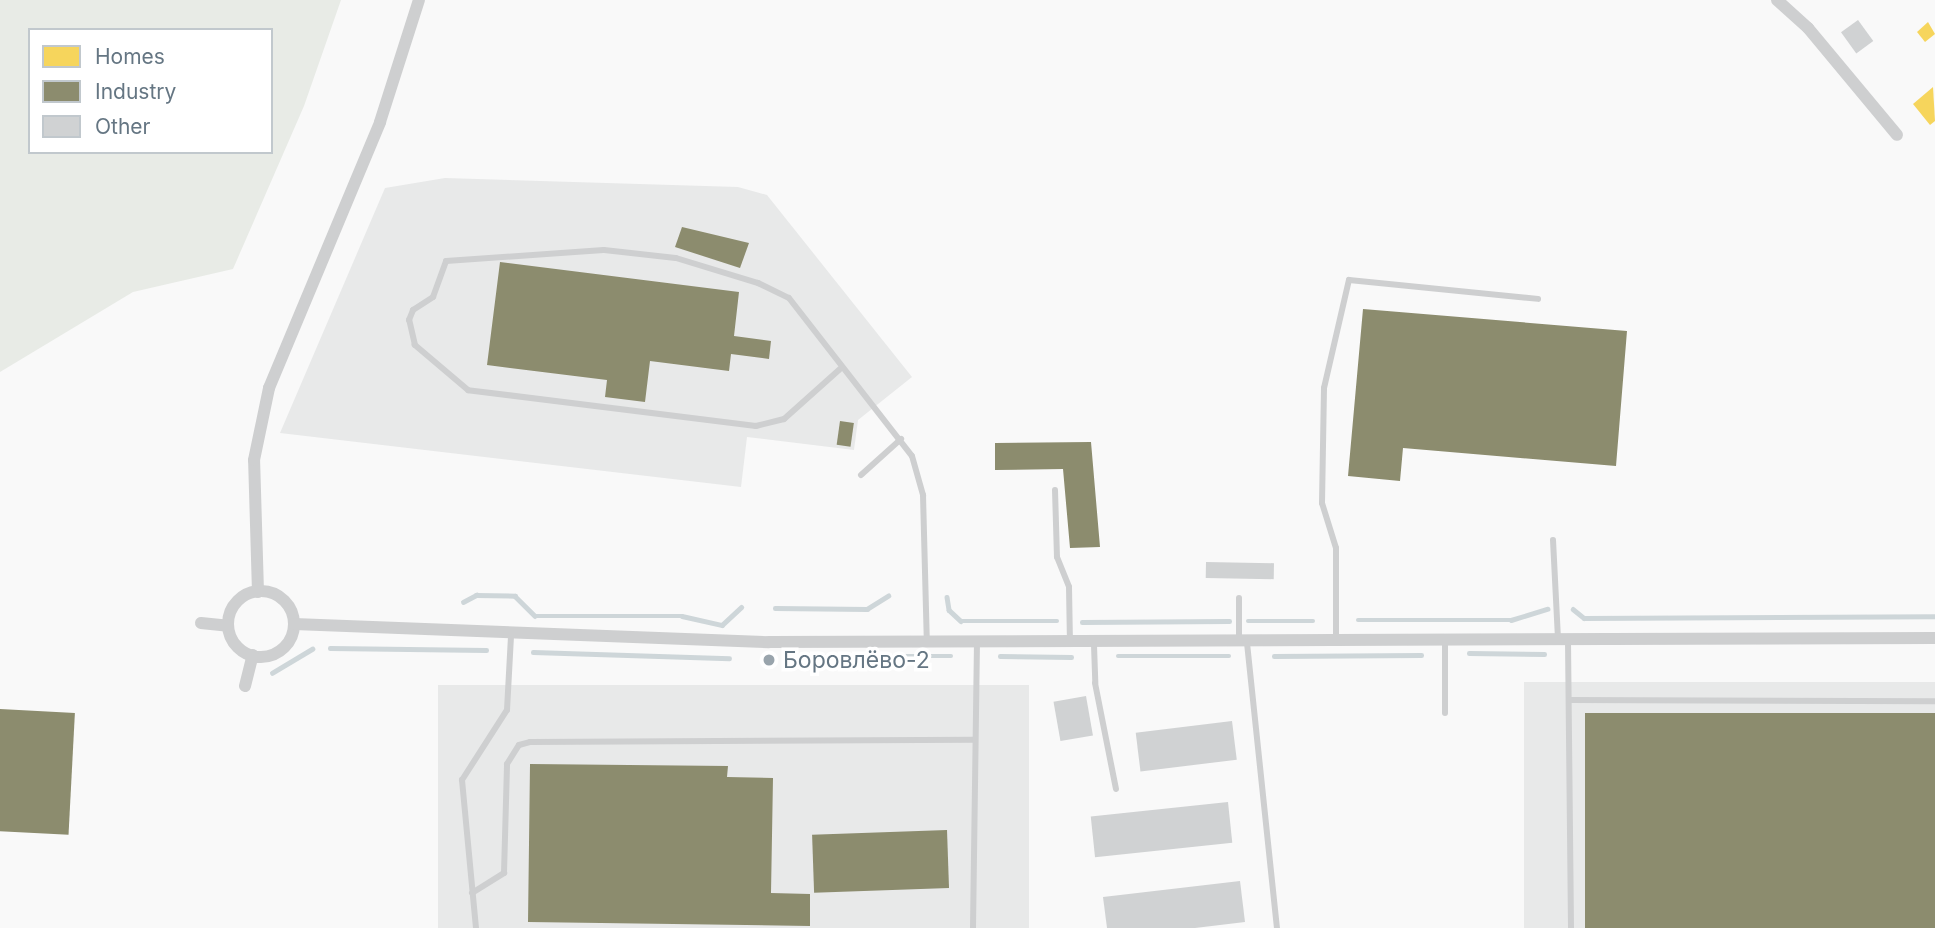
<!DOCTYPE html>
<meta charset="utf-8">
<style>
body{margin:0}
#map{position:relative;width:1935px;height:928px;overflow:hidden;background:#f9f9f9;font-family:Inter,sans-serif}
div>[style]{position:absolute}
.built>*{inset:0;background:#e8e9e9;transform-origin:0 0}
.green>*{inset:0;background:#e8ebe6}
.homes>*{inset:0;background:#f6d55c}
.industry>*{inset:0;background:#8c8c6e;transform-origin:0 0}
.stream>*{height:4.5px;margin:-2.25px;padding:0 2.25px;transform-origin:2.25px;border-radius:2.25px;background:#ced6d9}
.building>*{inset:0;background:#d0d2d3;transform-origin:0 0}
.lane>*{height:6px;margin:-3px;padding:0 3px;transform-origin:3px;border-radius:3px;background:#cecfd0}
.street>*{height:12px;margin:-6px;padding:0 6px;transform-origin:6px;border-radius:6px;background:#cecfd0}
.street>.ring{margin:-6px;padding:0;box-sizing:content-box;background:none;border:12px solid #cecfd0;border-radius:50%}
.dots>*{width:19px;height:19px;translate:-50% -50%;box-sizing:border-box;border:4px solid #fff;border-radius:50%}
span{translate:-50% -50%;white-space:nowrap;text-align:center;line-height:1.15;-webkit-text-stroke:7px #fff;paint-order:stroke}
.poi-label{font-size:23px;color:#657683}
.left{translate:0 -50%;text-align:left}
.legend{position:absolute;left:28px;top:28px;width:245px;height:126px;box-sizing:border-box;background:#fff;border:2px solid #c1c8cd;margin:0;padding:9px 12px;list-style:none;font-size:21px;color:#657683}
.legend li{display:flex;align-items:center;gap:14px;height:35px}
.legend b{width:35px;border:2px solid #c1c8cd}
</style>
<div id="map">
<div class="built">
<div style="clip-path:polygon(445px 178px,738px 187px,767px 195px,912px 377px,858px 420px,854px 450px,747px 437px,741px 487px,280px 433px,385px 188px)"></div>
<div style="left:1935px;top:682px;width:246px;height:411px;rotate:90deg"></div>
<div style="left:438px;top:685px;width:591px;height:244px"></div>
</div>
<div class="green">
<div style="clip-path:polygon(evenodd,0 0,341px 0,304px 106px,233px 269px,133px 292px,0 372px,0 0,30px 30px,271px 30px,271px 152px,30px 152px,30px 30px)"></div>
</div>
<div class="homes">
<div style="clip-path:polygon(1928px 22px,1935px 34px,1925px 42px,1917px 32px)"></div>
<div style="clip-path:polygon(1933px 87px,1935px 121px,1930px 125px,1913px 104px)"></div>
</div>
<div class="industry">
<div style="clip-path:polygon(682px 227px,749px 243px,740px 268px,675px 247px)"></div>
<div style="clip-path:polygon(500px 262px,739px 292px,734px 336px,771px 341px,769px 359px,731px 354px,729px 371px,650px 361px,645px 402px,605px 397px,607px 380px,487px 365px)"></div>
<div style="clip-path:polygon(1363px 309px,1627px 331px,1616px 466px,1403px 448px,1400px 481px,1348px 476px)"></div>
<div style="left:840px;top:421px;width:14px;height:24px;rotate:8deg"></div>
<div style="clip-path:polygon(1091px 442px,1100px 547px,1070px 548px,1063px 469px,995px 470px,995px 443px)"></div>
<div style="left:0;top:709px;width:75px;height:122px;rotate:3deg"></div>
<div style="left:1935px;top:713px;width:215px;height:350px;rotate:90deg"></div>
<div style="clip-path:polygon(530px 764px,728px 766px,727px 777px,773px 778px,771px 893px,810px 894px,810px 926px,528px 922px)"></div>
<div style="left:947px;top:830px;width:58px;height:135px;rotate:88deg"></div>
</div>
<div class="stream">
<div style="left:947px;top:597px;width:13px;rotate:81deg"></div>
<div style="left:949px;top:610px;width:16px;rotate:43deg"></div>
<div style="left:961px;top:621px;width:96px"></div>
<div style="left:463px;top:602px;width:15px;rotate:-28deg"></div>
<div style="left:476px;top:595px;width:39px;rotate:1deg"></div>
<div style="left:515px;top:596px;width:28px;rotate:45deg"></div>
<div style="left:535px;top:616px;width:147px"></div>
<div style="left:682px;top:616px;width:41px;rotate:12.7deg"></div>
<div style="left:722px;top:625px;width:26px;rotate:-43deg"></div>
<div style="left:775px;top:608px;width:92px;rotate:0.6deg"></div>
<div style="left:867px;top:609px;width:25px;rotate:-32deg"></div>
<div style="left:1573px;top:609px;width:14px;rotate:39deg"></div>
<div style="left:1584px;top:618px;width:351px;rotate:-0.3deg"></div>
<div style="left:1358px;top:620px;width:153px"></div>
<div style="left:1511px;top:620px;width:38px;rotate:-17deg"></div>
<div style="left:1248px;top:621px;width:65px"></div>
<div style="left:1082px;top:622px;width:147px;rotate:-0.4deg"></div>
<div style="left:330px;top:648px;width:156px;rotate:0.7deg"></div>
<div style="left:533px;top:652px;width:196px;rotate:1.8deg"></div>
<div style="left:1469px;top:653px;width:75px;rotate:0.8deg"></div>
<div style="left:800px;top:656px;width:151px"></div>
<div style="left:1000px;top:656px;width:71px;rotate:0.8deg"></div>
<div style="left:1118px;top:656px;width:111px"></div>
<div style="left:1274px;top:656px;width:147px;rotate:-0.4deg"></div>
<div style="left:272px;top:673px;width:47px;rotate:-31deg"></div>
</div>
<div class="building">
<div style="left:1858px;top:20px;width:26px;height:21px;rotate:54deg"></div>
<div style="left:1206px;top:562px;width:68px;height:16px;rotate:1deg"></div>
<div style="left:1086px;top:696px;width:40px;height:33px;rotate:80deg"></div>
<div style="left:1232px;top:721px;width:39px;height:97px;rotate:83deg"></div>
<div style="left:1228px;top:802px;width:41px;height:138px;rotate:84deg"></div>
<div style="clip-path:polygon(1240px 881px,1245px 922px,1195px 928px,1107px 928px,1103px 897px)"></div>
</div>
<div class="lane">
<div style="left:840px;top:369px;width:75px;rotate:138.2deg"></div>
<div style="left:784px;top:419px;width:29px;rotate:166deg"></div>
<div style="left:756px;top:426px;width:290px;rotate:-172.9deg"></div>
<div style="left:468px;top:390px;width:70px;rotate:-139.7deg"></div>
<div style="left:415px;top:345px;width:26px;rotate:-103deg"></div>
<div style="left:409px;top:320px;width:11px;rotate:-68deg"></div>
<div style="left:413px;top:310px;width:24px;rotate:-33deg"></div>
<div style="left:433px;top:297px;width:38px;rotate:-70deg"></div>
<div style="left:446px;top:261px;width:158px;rotate:-4deg"></div>
<div style="left:604px;top:250px;width:72px;rotate:6.3deg"></div>
<div style="left:676px;top:258px;width:86px;rotate:17deg"></div>
<div style="left:758px;top:283px;width:34px;rotate:26deg"></div>
<div style="left:789px;top:298px;width:200px;rotate:52.1deg"></div>
<div style="left:912px;top:456px;width:41px;rotate:74.2deg"></div>
<div style="left:923px;top:495px;width:148px;rotate:88.5deg"></div>
<div style="left:861px;top:475px;width:54px;rotate:-42deg"></div>
<div style="left:1055px;top:490px;width:67px;rotate:88.3deg"></div>
<div style="left:1057px;top:557px;width:32px;rotate:68deg"></div>
<div style="left:1069px;top:587px;width:56px;rotate:89deg"></div>
<div style="left:1553px;top:540px;width:100px;rotate:87.1deg"></div>
<div style="left:1239px;top:598px;width:44px;rotate:90deg"></div>
<div style="left:1336px;top:640px;width:92px;rotate:-90deg"></div>
<div style="left:1336px;top:548px;width:47px;rotate:-107.3deg"></div>
<div style="left:1322px;top:503px;width:115px;rotate:-89deg"></div>
<div style="left:1324px;top:388px;width:111px;rotate:-77deg"></div>
<div style="left:1349px;top:280px;width:190px;rotate:5.7deg"></div>
<div style="left:1445px;top:641px;width:72px;rotate:90deg"></div>
<div style="left:1568px;top:641px;width:287px;rotate:89.4deg"></div>
<div style="left:1247px;top:643px;width:287px;rotate:84deg"></div>
<div style="left:1094px;top:645px;width:38px;rotate:88deg"></div>
<div style="left:1095px;top:683px;width:108px;rotate:78.8deg"></div>
<div style="left:1570px;top:700px;width:365px;rotate:0.2deg"></div>
<div style="left:472px;top:893px;width:38px;rotate:-32deg"></div>
<div style="left:504px;top:873px;width:109px;rotate:-88.4deg"></div>
<div style="left:507px;top:764px;width:22px;rotate:-58deg"></div>
<div style="left:519px;top:745px;width:11px;rotate:-15deg"></div>
<div style="left:530px;top:742px;width:444px;rotate:-0.3deg"></div>
<div style="left:476px;top:928px;width:149px;rotate:-95.4deg"></div>
<div style="left:462px;top:780px;width:83px;rotate:-57.3deg"></div>
<div style="left:507px;top:710px;width:75px;rotate:-86.9deg"></div>
<div style="left:973px;top:928px;width:285px;rotate:-89.2deg"></div>
</div>
<div class="street">
<div style="left:1777px;top:0;width:42px;rotate:42.1deg"></div>
<div style="left:1808px;top:28px;width:139px;rotate:50.2deg"></div>
<div class="ring" style="left:228px;top:591px;width:54px;height:54px"></div>
<div style="left:258px;top:592px;width:132px;rotate:-91.7deg"></div>
<div style="left:254px;top:460px;width:74px;rotate:-78.2deg"></div>
<div style="left:269px;top:388px;width:288px;rotate:-67.3deg"></div>
<div style="left:380px;top:122px;width:128px;rotate:-72.3deg"></div>
<div style="left:201px;top:623px;width:27px;rotate:6deg"></div>
<div style="left:294px;top:624px;width:475px;rotate:2.2deg"></div>
<div style="left:769px;top:642px;width:1166px;rotate:-0.2deg"></div>
<div style="left:245px;top:686px;width:32px;rotate:-76deg"></div>
</div>
<div class="dots">
<div style="left:769px;top:660px;background:#99a4ac"></div>
</div>
<div class="poi-label">
<span class="left" style="left:783px;top:660px">Боровлёво-2</span>
</div>
<ul class="legend">
<li><b style="height:19px;background:#f6d55c"></b>Homes</li>
<li><b style="height:19px;background:#8c8c6e"></b>Industry</li>
<li><b style="height:19px;background:#d0d2d3"></b>Other</li>
</ul>
</div>
